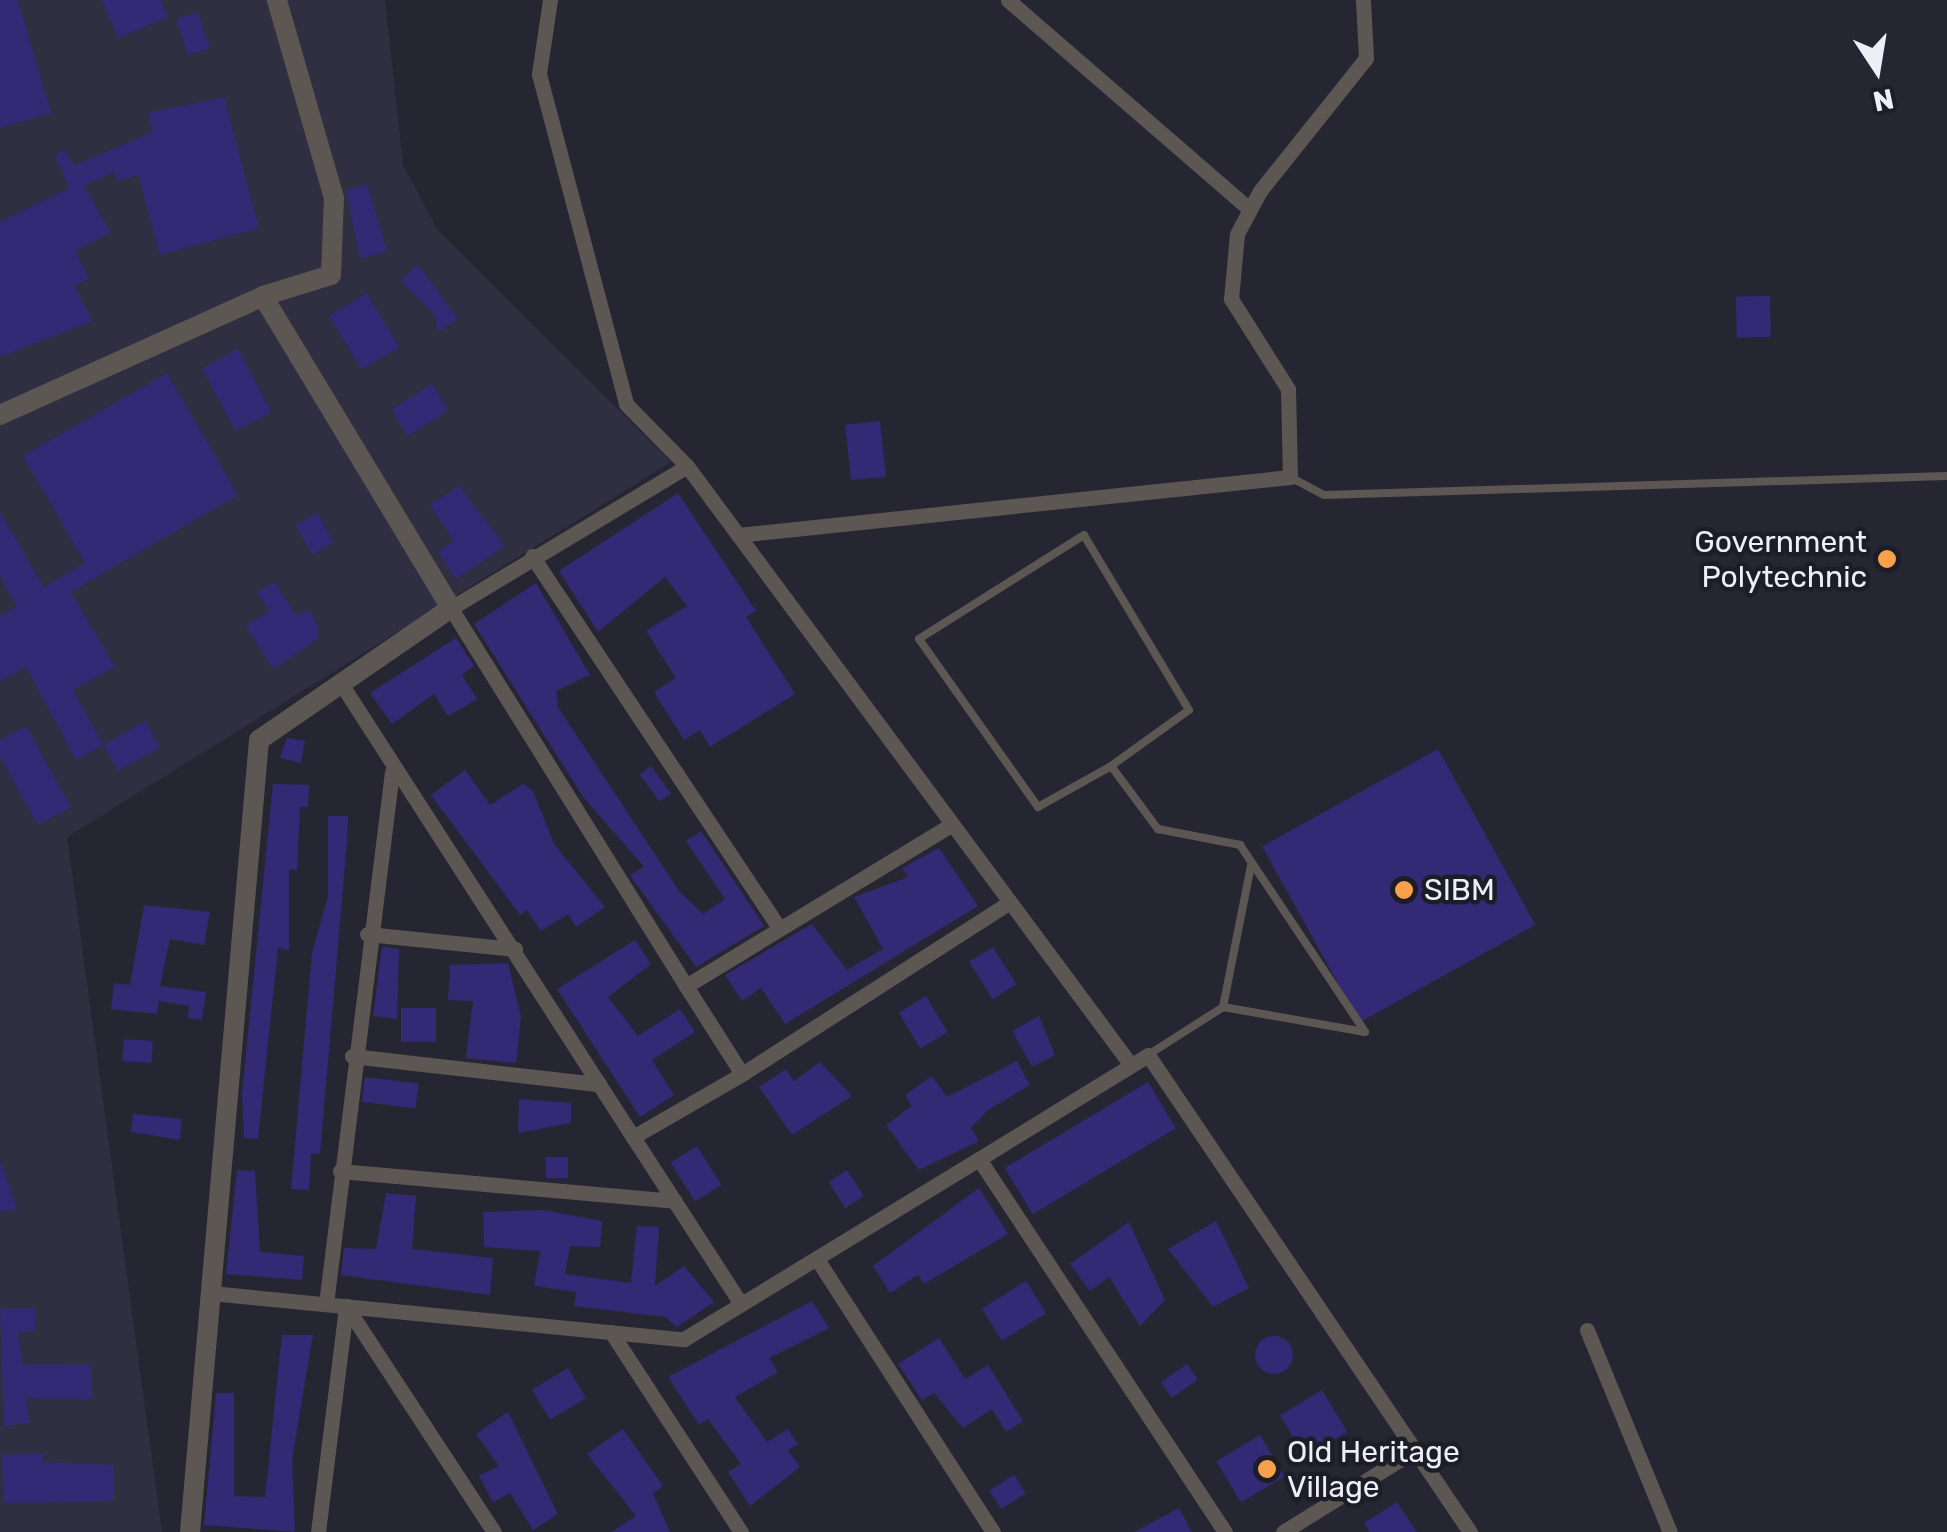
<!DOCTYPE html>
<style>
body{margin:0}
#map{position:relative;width:1947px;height:1532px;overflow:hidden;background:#262632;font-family:Rubik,sans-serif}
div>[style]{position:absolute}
.built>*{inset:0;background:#2f2f41}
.building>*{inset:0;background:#332975;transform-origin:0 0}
.round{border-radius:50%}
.service>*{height:8px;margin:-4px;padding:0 4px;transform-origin:4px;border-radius:4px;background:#5d5753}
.minor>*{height:15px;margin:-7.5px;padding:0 7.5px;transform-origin:7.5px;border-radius:7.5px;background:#5d5753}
.tertiary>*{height:20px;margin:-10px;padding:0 10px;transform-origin:10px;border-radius:10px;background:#5d5753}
.dots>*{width:28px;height:28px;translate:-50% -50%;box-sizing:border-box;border:5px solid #1d1d28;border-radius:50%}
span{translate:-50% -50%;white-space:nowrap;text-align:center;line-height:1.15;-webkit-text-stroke:9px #1d1d28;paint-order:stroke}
.poi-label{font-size:30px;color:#eeeef7}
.right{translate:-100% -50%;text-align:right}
.left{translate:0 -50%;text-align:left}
.north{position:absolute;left:1827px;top:20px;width:100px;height:100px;-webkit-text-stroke:8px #1d1d28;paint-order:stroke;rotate:168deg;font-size:28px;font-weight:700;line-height:40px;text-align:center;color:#eeeef7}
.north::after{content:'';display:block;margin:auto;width:35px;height:45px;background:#eeeef7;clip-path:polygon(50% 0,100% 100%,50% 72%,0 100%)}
</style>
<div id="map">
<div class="built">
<div style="clip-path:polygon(0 0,385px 0,403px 165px,437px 229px,671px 462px,67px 837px,162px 1532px,0 1532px)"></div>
</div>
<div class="building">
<div style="clip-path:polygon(0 0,18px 0,51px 113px,0 128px)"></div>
<div style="clip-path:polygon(102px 0,161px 0,168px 17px,118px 38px)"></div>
<div style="left:198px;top:12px;width:38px;height:23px;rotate:72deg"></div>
<div style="clip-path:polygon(224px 97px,259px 228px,160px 255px,138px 175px,117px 181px,114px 172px,84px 186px,111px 232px,75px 251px,89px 279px,74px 286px,93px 321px,0 357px,0 222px,69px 188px,55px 155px,64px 150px,74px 166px,152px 132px,148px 113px)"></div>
<div style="clip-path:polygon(367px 184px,387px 251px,360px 259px,346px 190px)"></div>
<div style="clip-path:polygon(418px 264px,458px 319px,438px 332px,434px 314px,401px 281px)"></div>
<div style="left:367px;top:293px;width:63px;height:44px;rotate:59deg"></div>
<div style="left:1770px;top:296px;width:41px;height:34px;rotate:89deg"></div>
<div style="left:238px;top:349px;width:71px;height:41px;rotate:62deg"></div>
<div style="clip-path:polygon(167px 373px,238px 495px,71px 592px,115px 667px,73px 690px,103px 745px,76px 760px,26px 667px,0 681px,0 616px,17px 607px,0 576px,0 512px,44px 587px,85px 563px,23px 456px)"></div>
<div style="left:432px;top:384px;width:31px;height:48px;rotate:58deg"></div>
<div style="left:880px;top:421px;width:56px;height:35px;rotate:84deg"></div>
<div style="clip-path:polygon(459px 486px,505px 546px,456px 579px,438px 552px,454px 541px,430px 505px)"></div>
<div style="clip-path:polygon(678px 493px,756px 611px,746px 617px,795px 694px,710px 747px,700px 730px,684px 740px,654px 692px,676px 678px,646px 631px,687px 606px,665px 577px,598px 632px,559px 571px)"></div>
<div style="left:317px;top:513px;width:34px;height:25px;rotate:60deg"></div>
<div style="clip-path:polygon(274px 582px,297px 616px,308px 609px,319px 626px,317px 639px,273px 669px,246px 626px,269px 611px,257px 592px)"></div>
<div style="clip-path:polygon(536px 583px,590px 675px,556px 691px,558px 707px,679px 891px,703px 914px,725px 899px,686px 841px,701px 831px,764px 926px,696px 967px,630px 875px,644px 867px,584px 798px,474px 624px)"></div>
<div style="clip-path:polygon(456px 638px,474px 666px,462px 675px,477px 699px,448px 716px,434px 694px,392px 724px,370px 693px)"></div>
<div style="left:145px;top:721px;width:30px;height:48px;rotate:60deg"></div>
<div style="clip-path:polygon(26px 726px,71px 807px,38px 825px,0 757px,0 740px)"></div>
<div style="clip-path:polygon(287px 738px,305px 741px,301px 763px,280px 758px)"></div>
<div style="left:1438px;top:749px;width:201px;height:201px;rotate:61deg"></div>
<div style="left:651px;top:766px;width:34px;height:14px;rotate:54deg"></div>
<div style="clip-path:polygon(465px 770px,490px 805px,523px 784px,533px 791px,554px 844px,605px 907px,576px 927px,568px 914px,541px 931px,527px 910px,520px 915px,431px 795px)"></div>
<div style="clip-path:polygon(273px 784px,309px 785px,308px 807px,300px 807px,297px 870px,289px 869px,289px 950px,278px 948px,258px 1139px,244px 1138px,242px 1094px)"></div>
<div style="clip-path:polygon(328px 816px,348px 816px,347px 842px,320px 1154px,311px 1154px,309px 1190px,291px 1189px,312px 953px,328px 896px)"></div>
<div style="clip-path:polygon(939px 848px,978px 906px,785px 1024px,761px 988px,742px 1001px,725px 975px,812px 924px,847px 970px,883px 949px,854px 897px,908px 877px,902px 868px)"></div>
<div style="clip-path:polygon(144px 905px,210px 912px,204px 945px,170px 939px,160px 986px,206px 992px,202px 1020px,188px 1018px,189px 1006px,159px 1001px,157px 1014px,111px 1009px,114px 983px,130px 985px)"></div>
<div style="clip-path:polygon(635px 940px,651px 964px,608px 997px,638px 1036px,680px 1009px,695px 1032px,652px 1060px,674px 1095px,640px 1117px,557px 989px)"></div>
<div style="clip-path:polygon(382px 947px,399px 949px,397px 1019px,373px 1016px)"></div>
<div style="left:993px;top:947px;width:44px;height:28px;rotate:58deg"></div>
<div style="clip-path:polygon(508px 963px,521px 1017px,516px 1063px,466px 1058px,473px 1001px,448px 1000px,450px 965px)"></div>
<div style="left:926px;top:996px;width:42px;height:32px;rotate:59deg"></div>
<div style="left:401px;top:1008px;width:35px;height:34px"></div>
<div style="clip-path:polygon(1039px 1016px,1055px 1055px,1032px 1067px,1012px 1031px)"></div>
<div style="left:124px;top:1039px;width:29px;height:22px;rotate:4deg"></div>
<div style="clip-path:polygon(1017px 1061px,1030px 1085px,988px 1110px,971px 1128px,979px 1141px,919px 1170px,886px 1125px,912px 1106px,905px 1095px,932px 1076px,947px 1097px)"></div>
<div style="clip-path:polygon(820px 1062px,852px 1096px,792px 1135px,759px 1087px,786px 1069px,794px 1081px)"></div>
<div style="left:365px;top:1077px;width:54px;height:25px;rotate:7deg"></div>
<div style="left:1148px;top:1082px;width:54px;height:167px;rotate:59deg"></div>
<div style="clip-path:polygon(519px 1099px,571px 1103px,571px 1123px,518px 1133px)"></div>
<div style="clip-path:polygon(133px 1114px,182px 1119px,180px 1140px,131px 1132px)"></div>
<div style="left:697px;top:1146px;width:46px;height:31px;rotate:58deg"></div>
<div style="left:546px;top:1157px;width:22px;height:21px"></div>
<div style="clip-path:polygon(0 1160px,17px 1209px,0 1212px)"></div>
<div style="clip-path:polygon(237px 1170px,255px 1171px,260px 1252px,304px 1256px,302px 1280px,226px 1274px)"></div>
<div style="left:847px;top:1170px;width:31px;height:22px;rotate:57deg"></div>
<div style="clip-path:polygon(979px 1188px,1008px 1234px,924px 1284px,918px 1275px,890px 1293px,873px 1266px)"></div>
<div style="clip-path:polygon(386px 1193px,416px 1196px,412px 1249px,493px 1258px,490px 1295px,341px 1275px,344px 1248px,376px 1249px)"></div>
<div style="clip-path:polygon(543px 1210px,602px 1221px,600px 1247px,570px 1246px,565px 1274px,631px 1283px,637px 1226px,659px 1227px,655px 1286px,684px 1266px,714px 1302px,677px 1327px,665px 1317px,574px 1306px,576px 1292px,534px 1286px,540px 1251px,484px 1247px,483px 1212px)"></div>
<div style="clip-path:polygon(1216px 1221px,1249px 1288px,1213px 1307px,1168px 1249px)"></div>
<div style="clip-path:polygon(1129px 1222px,1165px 1300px,1140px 1326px,1109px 1277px,1090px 1291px,1070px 1264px)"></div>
<div style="left:1026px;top:1281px;width:38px;height:52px;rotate:58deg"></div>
<div style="clip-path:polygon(812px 1301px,829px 1328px,769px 1358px,778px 1372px,735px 1397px,767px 1442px,788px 1429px,798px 1444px,788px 1450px,800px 1467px,750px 1506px,728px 1472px,741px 1464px,708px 1419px,699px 1425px,668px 1377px)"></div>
<div style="clip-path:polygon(35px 1308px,36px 1331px,18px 1332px,22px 1364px,92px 1365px,92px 1399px,26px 1398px,30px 1423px,4px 1426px,0 1309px)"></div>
<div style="clip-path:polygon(282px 1335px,313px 1335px,292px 1459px,295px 1532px,204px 1525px,216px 1393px,234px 1393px,234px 1496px,265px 1497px)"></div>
<div class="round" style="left:1255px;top:1336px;width:38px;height:38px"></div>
<div style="clip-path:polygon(939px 1338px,965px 1379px,988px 1365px,1023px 1421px,1006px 1432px,992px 1409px,963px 1428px,934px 1393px,922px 1400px,898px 1364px)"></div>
<div style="left:1187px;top:1364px;width:19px;height:32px;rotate:55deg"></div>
<div style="left:568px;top:1368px;width:35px;height:42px;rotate:59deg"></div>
<div style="left:1322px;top:1390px;width:49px;height:49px;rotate:59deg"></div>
<div style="clip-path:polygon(508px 1412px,558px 1514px,533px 1530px,510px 1493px,493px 1502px,479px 1476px,499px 1466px,476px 1434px)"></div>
<div style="clip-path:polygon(623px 1429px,663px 1486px,653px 1493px,670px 1532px,611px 1532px,636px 1516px,587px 1454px)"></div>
<div style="left:1260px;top:1435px;width:48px;height:51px;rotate:59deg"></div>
<div style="clip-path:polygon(43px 1453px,43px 1462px,114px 1465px,114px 1501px,4px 1503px,2px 1455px)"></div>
<div style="left:1014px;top:1475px;width:22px;height:29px;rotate:58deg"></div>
<div style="clip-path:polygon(1397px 1502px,1417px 1532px,1370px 1532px,1364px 1523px)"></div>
<div style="clip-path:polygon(1179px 1508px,1192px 1532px,1134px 1532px)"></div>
</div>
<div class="service">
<div style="left:1290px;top:477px;width:38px;rotate:28deg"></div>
<div style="left:1324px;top:495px;width:623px;rotate:-1.75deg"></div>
<div style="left:1111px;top:766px;width:96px;rotate:-35.7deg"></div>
<div style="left:1189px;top:710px;width:204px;rotate:-121deg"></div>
<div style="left:1084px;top:535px;width:195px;rotate:147.8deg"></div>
<div style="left:919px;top:639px;width:206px;rotate:54.7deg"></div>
<div style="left:1038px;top:807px;width:84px;rotate:-29.3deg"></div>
<div style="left:1111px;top:766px;width:79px;rotate:53.3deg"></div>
<div style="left:1158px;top:829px;width:84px;rotate:11deg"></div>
<div style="left:1240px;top:845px;width:225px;rotate:56.2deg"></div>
<div style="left:1223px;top:1007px;width:144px;rotate:10deg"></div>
<div style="left:1148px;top:1055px;width:89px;rotate:-32.6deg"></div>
<div style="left:1223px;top:1007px;width:145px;rotate:-78.8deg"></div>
</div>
<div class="minor">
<div style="left:550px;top:0;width:75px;rotate:98.5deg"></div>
<div style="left:539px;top:74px;width:341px;rotate:75.2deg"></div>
<div style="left:626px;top:404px;width:87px;rotate:45.5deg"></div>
<div style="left:1008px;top:0;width:319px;rotate:40.9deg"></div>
<div style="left:738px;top:535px;width:555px;rotate:-6deg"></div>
<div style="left:1290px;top:477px;width:88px;rotate:-91.3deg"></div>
<div style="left:1288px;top:389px;width:107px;rotate:-122.3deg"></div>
<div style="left:1231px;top:299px;width:65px;rotate:-84.7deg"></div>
<div style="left:1237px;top:234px;width:49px;rotate:-61.9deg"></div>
<div style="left:1260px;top:191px;width:170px;rotate:-51.4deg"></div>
<div style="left:1366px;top:58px;width:58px;rotate:-93deg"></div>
<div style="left:532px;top:556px;width:447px;rotate:56.4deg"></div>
<div style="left:342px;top:685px;width:538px;rotate:57.23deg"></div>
<div style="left:367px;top:934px;width:149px;rotate:5.8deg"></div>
<div style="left:686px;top:986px;width:445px;rotate:-121.9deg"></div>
<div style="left:451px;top:608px;width:275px;rotate:-31deg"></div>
<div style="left:687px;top:466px;width:741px;rotate:53.46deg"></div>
<div style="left:352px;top:1056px;width:249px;rotate:6.5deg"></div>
<div style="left:742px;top:1074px;width:318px;rotate:-32.7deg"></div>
<div style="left:979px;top:1159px;width:198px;rotate:-31.6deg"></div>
<div style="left:1148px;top:1055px;width:576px;rotate:55.98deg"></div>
<div style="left:340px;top:1171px;width:336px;rotate:5.1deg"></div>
<div style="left:817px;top:1259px;width:325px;rotate:57.2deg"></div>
<div style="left:211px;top:1293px;width:475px;rotate:5.6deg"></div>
<div style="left:684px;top:1339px;width:346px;rotate:-31.4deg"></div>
<div style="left:979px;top:1159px;width:447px;rotate:56.6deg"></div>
<div style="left:326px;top:1304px;width:536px;rotate:-82.93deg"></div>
<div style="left:741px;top:1304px;width:199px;rotate:-122.9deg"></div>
<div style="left:633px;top:1137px;width:126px;rotate:-30deg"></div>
<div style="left:742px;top:1074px;width:104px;rotate:-122.5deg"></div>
<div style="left:686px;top:986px;width:308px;rotate:-31.3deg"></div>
<div style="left:346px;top:1306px;width:270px;rotate:56.8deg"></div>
<div style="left:1587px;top:1330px;width:218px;rotate:67.7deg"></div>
<div style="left:611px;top:1332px;width:239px;rotate:57deg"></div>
<div style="left:318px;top:1532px;width:228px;rotate:-82.9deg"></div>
<div style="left:1283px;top:1532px;width:155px;rotate:-31.8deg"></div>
</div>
<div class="tertiary">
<div style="left:0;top:415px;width:289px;rotate:-24.3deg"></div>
<div style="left:263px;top:296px;width:71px;rotate:-17.2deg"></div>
<div style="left:331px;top:275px;width:77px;rotate:-87.8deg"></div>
<div style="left:334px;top:198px;width:206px;rotate:-106.1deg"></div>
<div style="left:190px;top:1532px;width:795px;rotate:-85.02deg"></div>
<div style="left:259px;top:740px;width:233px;rotate:-34.5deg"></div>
<div style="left:451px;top:608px;width:364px;rotate:-121.1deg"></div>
</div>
<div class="dots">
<div style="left:1887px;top:559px;background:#f9a04c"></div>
<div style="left:1404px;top:890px;background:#f9a04c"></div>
<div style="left:1267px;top:1469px;background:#f9a04c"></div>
</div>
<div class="poi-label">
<span class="right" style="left:1867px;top:559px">Government<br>Polytechnic</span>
<span class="left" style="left:1424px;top:890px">SIBM</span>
<span class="left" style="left:1287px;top:1469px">Old Heritage<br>Village</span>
</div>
<div class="north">N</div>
</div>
